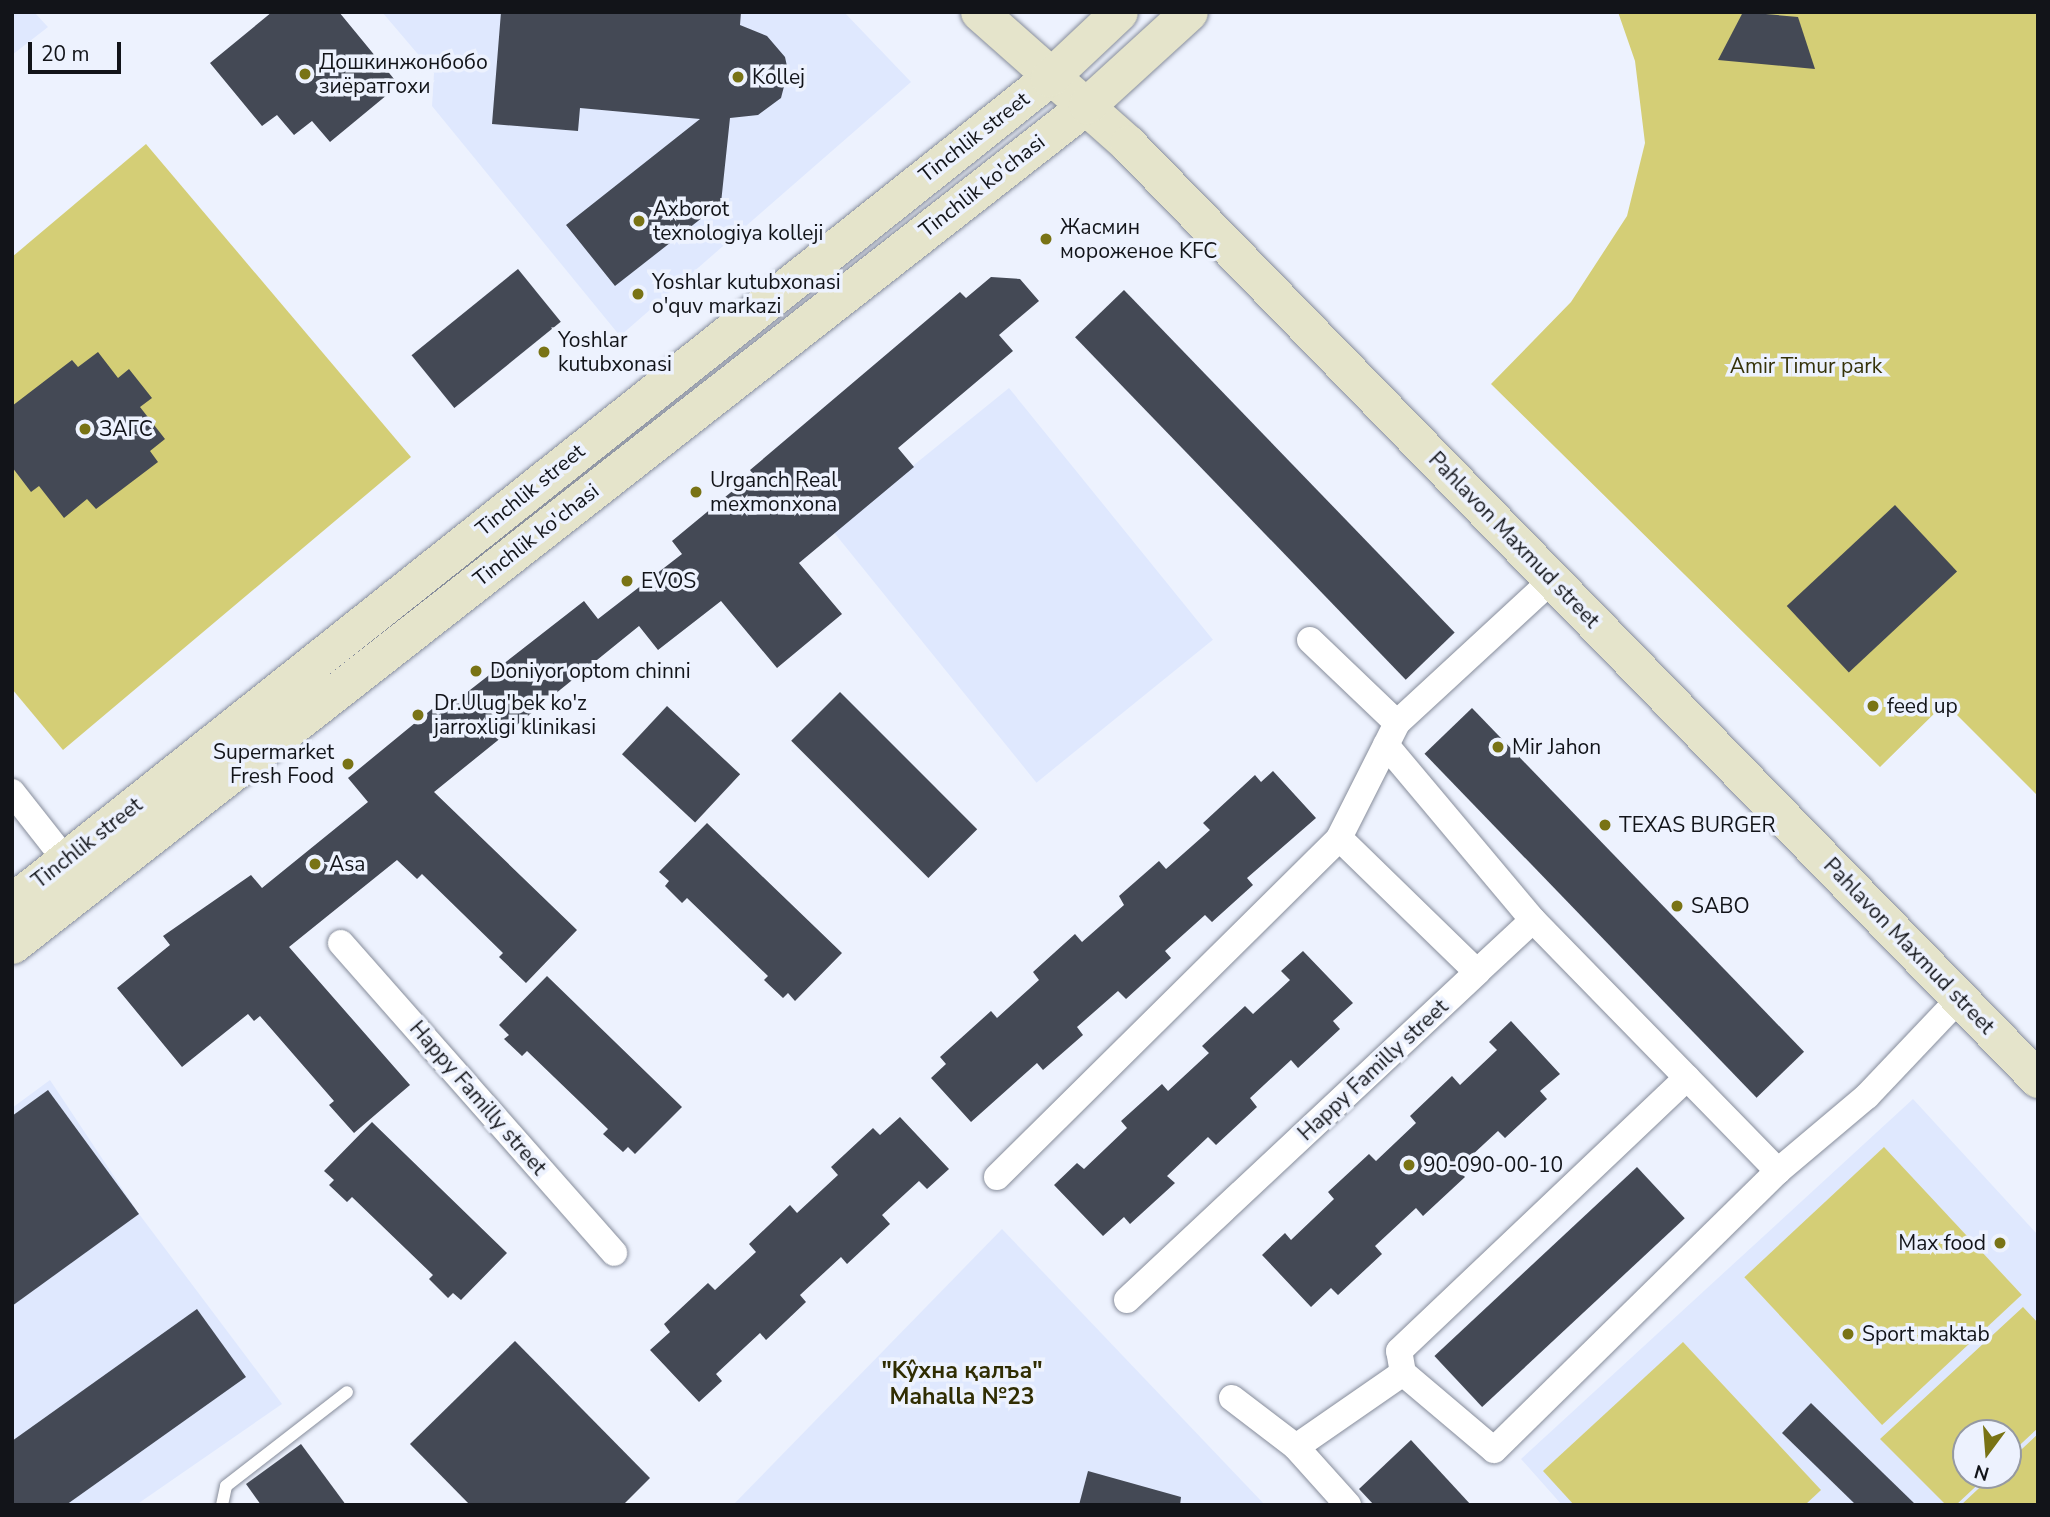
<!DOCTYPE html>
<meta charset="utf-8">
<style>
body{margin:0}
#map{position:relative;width:2050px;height:1517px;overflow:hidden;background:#edf2fe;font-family:"Nunito Sans",sans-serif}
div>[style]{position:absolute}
.built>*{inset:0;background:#dfe8fe;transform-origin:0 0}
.green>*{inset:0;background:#d4ce76;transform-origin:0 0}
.building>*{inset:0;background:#444955;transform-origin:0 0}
.roads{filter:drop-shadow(0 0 2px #878d9b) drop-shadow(0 0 2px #878d9b)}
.lane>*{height:12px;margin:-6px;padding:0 6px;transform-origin:6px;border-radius:6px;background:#fff}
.street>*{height:26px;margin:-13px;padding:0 13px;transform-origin:13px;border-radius:13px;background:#fff}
.secondary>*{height:37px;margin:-18.5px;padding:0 18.5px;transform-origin:18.5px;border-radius:18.5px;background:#e5e4cb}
.dots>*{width:19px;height:19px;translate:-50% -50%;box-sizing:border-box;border:4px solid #edf2fe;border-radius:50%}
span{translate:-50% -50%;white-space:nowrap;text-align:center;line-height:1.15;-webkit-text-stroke:7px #edf2fe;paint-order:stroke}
.poi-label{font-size:21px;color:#121419}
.left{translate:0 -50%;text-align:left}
.right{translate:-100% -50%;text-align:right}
.street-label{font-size:21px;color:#121419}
.park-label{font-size:21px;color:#353209}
.neighbourhood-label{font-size:23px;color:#302d02;font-weight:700}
.frame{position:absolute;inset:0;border:14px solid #121419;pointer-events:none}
.north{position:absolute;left:1952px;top:1419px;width:70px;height:70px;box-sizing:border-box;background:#edf2fe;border:2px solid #9599a2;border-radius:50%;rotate:196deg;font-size:19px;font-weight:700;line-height:28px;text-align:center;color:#121419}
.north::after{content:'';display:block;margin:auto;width:24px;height:32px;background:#797315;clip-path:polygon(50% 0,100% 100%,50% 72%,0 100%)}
.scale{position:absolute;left:28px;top:42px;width:93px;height:32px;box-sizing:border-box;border:4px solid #121419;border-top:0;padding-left:9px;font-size:21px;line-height:24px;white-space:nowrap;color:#121419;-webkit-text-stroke:5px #edf2fe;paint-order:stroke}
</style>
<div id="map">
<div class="built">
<div style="clip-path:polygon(12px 12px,34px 12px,48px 27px,12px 55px)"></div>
<div style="clip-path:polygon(382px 12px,844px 12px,911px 82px,620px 336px,432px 106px,434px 73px)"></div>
<div style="left:1009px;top:388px;width:324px;height:227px;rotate:51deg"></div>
<div style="clip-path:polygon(50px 1080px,139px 1214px,282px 1404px,136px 1505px,12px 1505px,12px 1108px)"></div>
<div style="clip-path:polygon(evenodd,1913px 1099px,2038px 1235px,2038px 1505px,1562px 1505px,1521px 1459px,1913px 1099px,1966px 1433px,2008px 1433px,2008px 1475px,1966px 1475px,1966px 1433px)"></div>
<div style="clip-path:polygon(1002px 1229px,1265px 1505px,733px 1505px)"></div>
</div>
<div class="green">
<div style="clip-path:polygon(1618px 12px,2038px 12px,2038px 796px,1945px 703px,1880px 767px,1491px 384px,1571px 302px,1627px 216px,1645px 143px,1635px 61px)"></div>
<div style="clip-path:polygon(146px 144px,411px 457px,63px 750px,12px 689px,12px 257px)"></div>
<div style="left:1884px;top:1147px;width:202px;height:191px;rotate:47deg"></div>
<div style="clip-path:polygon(2023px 1307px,2038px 1323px,2038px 1428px,2008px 1456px,2008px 1433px,1966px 1433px,1966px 1475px,1988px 1475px,1956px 1505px,1946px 1505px,1880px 1439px)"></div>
<div style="clip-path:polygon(1683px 1342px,1821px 1490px,1805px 1505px,1574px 1505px,1543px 1471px)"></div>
<div style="clip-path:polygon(2038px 1434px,2038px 1505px,1961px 1505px,1993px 1475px,2008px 1475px,2008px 1462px)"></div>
</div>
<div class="building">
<div style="clip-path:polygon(272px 12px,339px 12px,399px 85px,330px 142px,312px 121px,294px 135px,277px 115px,262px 126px,210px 63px)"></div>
<div style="clip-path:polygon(501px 12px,741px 12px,740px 25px,767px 36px,785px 57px,788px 71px,781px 98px,758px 115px,730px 118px,721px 203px,615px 286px,566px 225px,700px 119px,580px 108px,578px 131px,492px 124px)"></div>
<div style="clip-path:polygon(1743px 12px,1798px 17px,1815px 69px,1718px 60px)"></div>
<div style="left:518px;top:269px;width:68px;height:137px;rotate:51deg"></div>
<div style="clip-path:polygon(991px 277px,1020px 279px,1039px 301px,999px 335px,1013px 351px,898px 448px,914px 467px,799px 563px,842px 614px,777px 668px,721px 601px,658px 650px,639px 626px,434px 792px,577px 930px,526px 983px,499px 957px,503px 953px,422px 874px,417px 879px,397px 860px,289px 947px,410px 1085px,354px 1133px,329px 1105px,334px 1101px,260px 1016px,254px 1021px,248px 1014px,182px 1067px,117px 988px,170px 945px,163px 936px,251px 875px,262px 888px,368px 802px,348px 778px,432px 709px,438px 715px,584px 601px,598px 619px,682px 554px,672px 541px,753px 474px,750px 470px,960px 292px,966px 298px)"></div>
<div style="left:1124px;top:290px;width:476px;height:68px;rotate:46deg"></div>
<div style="clip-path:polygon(98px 352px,118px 378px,129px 369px,152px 398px,140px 407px,165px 439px,150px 451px,158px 462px,96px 509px,87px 499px,64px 518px,39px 486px,31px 492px,12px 467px,12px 406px,72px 360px,78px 367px)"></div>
<div style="left:1895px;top:505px;width:91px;height:148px;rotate:47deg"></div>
<div style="left:840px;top:692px;width:194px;height:69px;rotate:45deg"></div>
<div style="left:667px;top:706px;width:100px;height:66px;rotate:43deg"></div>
<div style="left:1472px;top:708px;width:478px;height:66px;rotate:46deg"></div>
<div style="clip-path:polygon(1273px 771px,1316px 818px,1247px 878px,1253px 885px,1212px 922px,1205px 915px,1165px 951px,1171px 958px,1126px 999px,1118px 991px,1077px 1027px,1083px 1035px,1043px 1070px,1037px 1063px,971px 1122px,931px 1078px,946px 1064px,940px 1057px,991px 1011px,997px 1018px,1039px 980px,1033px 972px,1075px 934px,1082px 942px,1124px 905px,1119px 896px,1159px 861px,1166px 869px,1210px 830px,1203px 823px,1255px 775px,1261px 782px)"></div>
<div style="clip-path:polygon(707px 823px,842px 953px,795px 1001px,788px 993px,783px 998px,764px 980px,768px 976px,687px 898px,682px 903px,665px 886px,669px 881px,659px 872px)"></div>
<div style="clip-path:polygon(1303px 951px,1353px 1003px,1333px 1021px,1340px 1029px,1298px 1068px,1291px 1060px,1250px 1098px,1257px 1107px,1216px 1145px,1208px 1137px,1167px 1176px,1175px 1183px,1130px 1224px,1124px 1217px,1103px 1236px,1054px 1185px,1077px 1163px,1084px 1169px,1127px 1128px,1121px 1121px,1162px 1084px,1168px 1091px,1209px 1053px,1202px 1046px,1245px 1006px,1253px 1014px,1290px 980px,1281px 971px)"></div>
<div style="clip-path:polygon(547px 976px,682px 1107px,635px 1154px,628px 1147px,623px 1152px,603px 1134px,608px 1129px,527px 1051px,522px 1056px,504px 1039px,509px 1035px,499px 1025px)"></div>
<div style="clip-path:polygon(1511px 1021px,1560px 1074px,1540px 1091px,1547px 1099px,1505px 1138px,1498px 1131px,1457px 1169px,1465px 1177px,1423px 1216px,1416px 1208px,1375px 1246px,1382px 1254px,1338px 1295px,1331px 1288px,1311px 1307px,1262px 1255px,1285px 1233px,1291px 1240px,1334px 1199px,1328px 1192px,1369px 1154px,1376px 1161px,1416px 1123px,1410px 1116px,1452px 1076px,1460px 1085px,1497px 1050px,1489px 1042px)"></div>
<div style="clip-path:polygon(48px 1090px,139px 1214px,12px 1306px,12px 1116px)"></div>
<div style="clip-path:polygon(900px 1117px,949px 1169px,927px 1189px,919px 1181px,882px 1215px,890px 1224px,847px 1264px,841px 1257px,800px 1295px,806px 1302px,766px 1340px,760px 1333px,716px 1374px,722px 1381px,699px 1402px,650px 1350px,670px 1332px,664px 1324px,708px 1283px,715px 1290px,756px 1252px,749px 1244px,790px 1205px,797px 1213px,838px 1175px,831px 1167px,873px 1128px,880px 1135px)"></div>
<div style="clip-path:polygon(372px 1122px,507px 1253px,461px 1300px,453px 1293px,448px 1298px,429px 1279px,433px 1275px,352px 1197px,347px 1202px,329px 1185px,334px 1180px,324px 1171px)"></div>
<div style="left:1637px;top:1167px;width:70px;height:277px;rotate:47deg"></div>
<div style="clip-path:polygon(197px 1309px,246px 1377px,66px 1505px,12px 1505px,12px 1441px)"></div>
<div style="clip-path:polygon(515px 1341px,650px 1478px,623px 1505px,470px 1505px,410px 1444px)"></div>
<div style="clip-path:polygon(1811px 1403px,1916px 1505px,1856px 1505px,1782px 1433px)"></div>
<div style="clip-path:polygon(1411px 1440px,1471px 1505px,1374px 1505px,1359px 1489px)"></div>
<div style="clip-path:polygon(301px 1444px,346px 1505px,261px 1505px,246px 1484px)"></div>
<div style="clip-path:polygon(1088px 1471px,1181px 1497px,1180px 1505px,1079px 1505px)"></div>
</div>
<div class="roads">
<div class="lane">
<div style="left:222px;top:1505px;width:19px;rotate:-78deg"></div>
<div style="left:226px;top:1486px;width:153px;rotate:-37.8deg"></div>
</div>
<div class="street">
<div style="left:1310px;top:640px;width:120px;rotate:43.7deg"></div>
<div style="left:1397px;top:723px;width:211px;rotate:-42.7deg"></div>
<div style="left:1386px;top:745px;width:229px;rotate:50deg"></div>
<div style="left:1533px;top:920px;width:351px;rotate:45.7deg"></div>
<div style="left:12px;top:792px;width:102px;rotate:51.8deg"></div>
<div style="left:341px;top:943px;width:413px;rotate:48.6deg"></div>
<div style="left:1477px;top:972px;width:76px;rotate:-42.9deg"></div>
<div style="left:997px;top:1177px;width:482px;rotate:-44.7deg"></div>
<div style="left:1339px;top:838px;width:129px;rotate:-63.2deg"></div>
<div style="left:1127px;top:1300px;width:480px;rotate:-43.1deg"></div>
<div style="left:1477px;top:972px;width:192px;rotate:-135.8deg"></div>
<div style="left:1403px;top:1373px;width:22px;rotate:-100deg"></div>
<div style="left:1399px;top:1351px;width:397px;rotate:-43.5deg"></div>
<div style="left:1232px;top:1398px;width:81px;rotate:37.4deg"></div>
<div style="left:1348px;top:1505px;width:78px;rotate:-131.9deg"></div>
<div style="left:1296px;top:1447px;width:130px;rotate:-34.7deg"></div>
<div style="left:1403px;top:1373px;width:119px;rotate:40.2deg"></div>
<div style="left:1494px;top:1450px;width:398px;rotate:-44.5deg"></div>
<div style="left:1778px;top:1171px;width:116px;rotate:-40.1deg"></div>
<div style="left:1867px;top:1096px;width:135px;rotate:-46.5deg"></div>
</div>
<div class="secondary">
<div style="left:979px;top:12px;width:199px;rotate:41.5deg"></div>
<div style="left:1128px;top:144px;width:1305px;rotate:45.78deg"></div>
<div style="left:12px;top:902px;width:1325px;rotate:-38.47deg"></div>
<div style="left:1049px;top:78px;width:96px;rotate:-43.3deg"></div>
<div style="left:12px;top:945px;width:1364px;rotate:-38deg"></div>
<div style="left:1087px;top:105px;width:138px;rotate:-42.4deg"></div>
</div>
</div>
<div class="dots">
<div style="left:305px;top:74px;background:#797315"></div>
<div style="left:738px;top:77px;background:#797315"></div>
<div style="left:639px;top:221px;background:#797315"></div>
<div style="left:1046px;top:239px;background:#797315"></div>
<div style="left:638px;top:294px;background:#797315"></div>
<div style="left:544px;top:352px;background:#797315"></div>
<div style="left:85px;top:429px;background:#797315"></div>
<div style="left:696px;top:492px;background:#797315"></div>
<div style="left:627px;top:581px;background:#797315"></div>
<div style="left:476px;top:671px;background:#797315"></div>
<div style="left:1873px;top:706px;background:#797315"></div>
<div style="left:418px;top:715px;background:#797315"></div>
<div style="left:1498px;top:747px;background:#797315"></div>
<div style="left:348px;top:764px;background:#797315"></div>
<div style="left:1605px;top:825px;background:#797315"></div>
<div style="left:315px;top:864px;background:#797315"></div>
<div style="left:1677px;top:906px;background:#797315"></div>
<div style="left:1409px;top:1165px;background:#797315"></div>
<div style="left:2000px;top:1243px;background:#797315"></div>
<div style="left:1848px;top:1334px;background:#797315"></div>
</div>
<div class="poi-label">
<span class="left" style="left:319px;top:74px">Дошкинжонбобо<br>зиёратгохи</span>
<span class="left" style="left:752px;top:77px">Kollej</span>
<span class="left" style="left:653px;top:221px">Axborot<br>texnologiya kolleji</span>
<span class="left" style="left:1060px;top:239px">Жасмин<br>мороженое KFC</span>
<span class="left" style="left:652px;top:294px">Yoshlar kutubxonasi<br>o'quv markazi</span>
<span class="left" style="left:558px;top:352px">Yoshlar<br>kutubxonasi</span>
<span class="left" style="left:99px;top:429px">ЗАГС</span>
<span class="left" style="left:710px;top:492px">Urganch Real<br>mexmonxona</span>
<span class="left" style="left:641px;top:581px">EVOS</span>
<span class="left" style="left:490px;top:671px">Doniyor optom chinni</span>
<span class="left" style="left:434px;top:715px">Dr.Ulug'bek ko'z<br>jarroxligi klinikasi</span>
<span class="left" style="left:1887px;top:706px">feed up</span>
<span class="left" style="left:1512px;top:747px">Mir Jahon</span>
<span class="right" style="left:334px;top:764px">Supermarket<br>Fresh Food</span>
<span class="left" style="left:1619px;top:825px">TEXAS BURGER</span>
<span class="left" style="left:329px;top:864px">Asa</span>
<span class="left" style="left:1691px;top:906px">SABO</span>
<span class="left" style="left:1423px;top:1165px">90-090-00-10</span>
<span class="right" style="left:1986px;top:1243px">Max food</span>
<span class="left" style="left:1862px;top:1334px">Sport maktab</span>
</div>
<div class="street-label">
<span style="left:974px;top:137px;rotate:-38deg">Tinchlik street</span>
<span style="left:982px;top:186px;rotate:-38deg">Tinchlik ko'chasi</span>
<span style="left:530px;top:490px;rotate:-39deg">Tinchlik street</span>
<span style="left:536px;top:535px;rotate:-38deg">Tinchlik ko'chasi</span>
<span style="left:1514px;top:540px;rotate:46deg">Pahlavon Maxmud street</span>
<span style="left:87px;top:843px;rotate:-38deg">Tinchlik street</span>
<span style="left:1909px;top:946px;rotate:46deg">Pahlavon Maxmud street</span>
<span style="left:1373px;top:1070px;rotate:-43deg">Happy Familly street</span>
<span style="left:478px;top:1098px;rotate:49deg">Happy Familly street</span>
</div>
<div class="park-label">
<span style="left:1806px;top:366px">Amir Timur park</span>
</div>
<div class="neighbourhood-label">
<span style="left:962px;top:1384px">"Kŷхна қалъа"<br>Mahalla №23</span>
</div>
<div class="frame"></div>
<div class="north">N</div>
<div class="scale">20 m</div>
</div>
